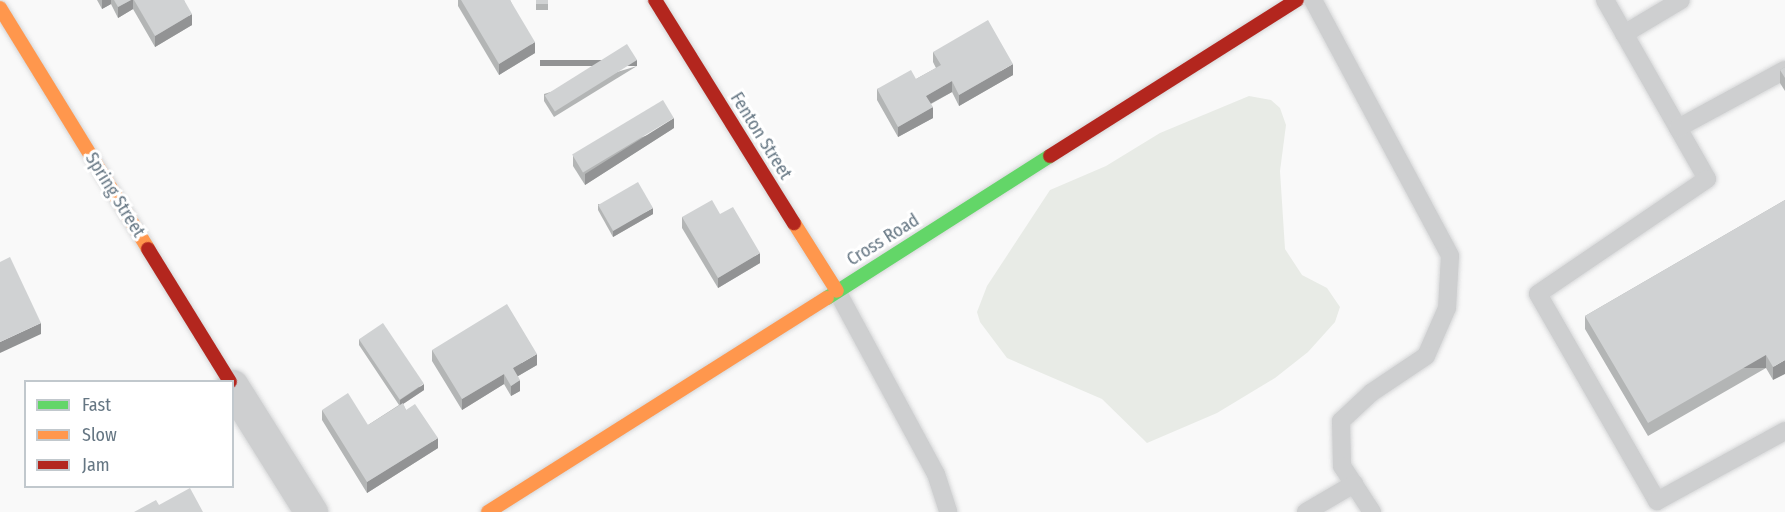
<!DOCTYPE html>
<style>
body{margin:0}
#map{position:relative;width:1785px;height:512px;overflow:hidden;background:#f9f9f9;font-family:"Fira Sans Condensed",sans-serif}
div>[style]{position:absolute}
.green>*{inset:0;background:#e8ebe6}
.roads{filter:drop-shadow(0 0 2px #d5d6d7) drop-shadow(0 0 2px #d5d6d7)}
.lane>*{height:18px;margin:-9px;padding:0 9px;transform-origin:9px;border-radius:9px;background:#cecfd0}
.street>*{height:33px;margin:-16.5px;padding:0 16.5px;transform-origin:16.5px;border-radius:16.5px;background:#cecfd0}
.fast>*{height:14px;margin:-7px;padding:0 7px;transform-origin:7px;border-radius:7px;background:#63d668}
.slow>*{height:14px;margin:-7px;padding:0 7px;transform-origin:7px;border-radius:7px;background:#ff974d}
.jam>*{height:14px;margin:-7px;padding:0 7px;transform-origin:7px;border-radius:7px;background:#b3261e}
.wall>*{inset:0;background:#b3b5b5;transform-origin:0 0}
.shaded-wall>*{inset:0;background:#929394;transform-origin:0 0}
.building>*{inset:0;background:#d0d2d3;transform-origin:0 0}
span{translate:-50% -50%;white-space:nowrap;text-align:center;line-height:1.15;-webkit-text-stroke:6px #fff;paint-order:stroke}
.street-label{font-size:18px;color:#657683}
.legend{position:absolute;left:24px;top:380px;width:210px;height:108px;box-sizing:border-box;background:#fff;border:2px solid #c1c8cd;margin:0;padding:8px 10px;list-style:none;font-size:18px;color:#657683}
.legend li{display:flex;align-items:center;gap:12px;height:30px}
.legend b{width:30px;border:2px solid #c1c8cd}
</style>
<div id="map">
<div class="green">
<div style="clip-path:polygon(1249px 96px,1271px 100px,1280px 108px,1286px 125px,1280px 171px,1285px 249px,1302px 275px,1327px 288px,1340px 307px,1335px 322px,1308px 352px,1275px 378px,1217px 413px,1147px 443px,1102px 399px,1007px 358px,980px 322px,977px 312px,987px 286px,1050px 190px,1106px 166px,1160px 133px)"></div>
</div>
<div class="roads">
<div class="lane">
<div style="left:1313px;top:0;width:290px;rotate:61.8deg"></div>
<div style="left:1450px;top:256px;width:52px;rotate:93.3deg"></div>
<div style="left:1447px;top:308px;width:52px;rotate:113.6deg"></div>
<div style="left:1426px;top:356px;width:66px;rotate:146.1deg"></div>
<div style="left:1371px;top:393px;width:41px;rotate:137deg"></div>
<div style="left:1341px;top:421px;width:45px;rotate:88.7deg"></div>
<div style="left:1342px;top:466px;width:55px;rotate:56.9deg"></div>
<div style="left:1605px;top:0;width:206px;rotate:60.3deg"></div>
<div style="left:1707px;top:179px;width:204px;rotate:145.8deg"></div>
<div style="left:1538px;top:294px;width:239px;rotate:60.1deg"></div>
<div style="left:1657px;top:501px;width:146px;rotate:-28.7deg"></div>
<div style="left:1624px;top:34px;width:66px;rotate:-30.8deg"></div>
<div style="left:1678px;top:128px;width:122px;rotate:-28.5deg"></div>
<div style="left:837px;top:291px;width:208px;rotate:61.6deg"></div>
<div style="left:936px;top:474px;width:40px;rotate:72deg"></div>
<div style="left:1306px;top:512px;width:56px;rotate:-30.3deg"></div>
</div>
<div class="street">
<div style="left:232px;top:386px;width:149px;rotate:57.9deg"></div>
</div>
<div class="fast">
<div style="left:827px;top:298px;width:264px;rotate:-32.5deg"></div>
</div>
<div class="slow">
<div style="left:0;top:8px;width:283px;rotate:58.4deg"></div>
<div style="left:794px;top:223px;width:80px;rotate:57.7deg"></div>
<div style="left:488px;top:512px;width:401px;rotate:-32.3deg"></div>
</div>
<div class="jam">
<div style="left:655px;top:0;width:263px;rotate:58.1deg"></div>
<div style="left:1050px;top:156px;width:292px;rotate:-32.3deg"></div>
<div style="left:148px;top:249px;width:156px;rotate:58.3deg"></div>
</div>
</div>
<div class="wall">
<div style="clip-path:polygon(97px 0,184px 0,192px 25px,155px 47px,133px 9px,118px 18px,111px 4px,102px 9px)"></div>
<div style="clip-path:polygon(458px 0,510px 0,535px 53px,499px 75px,458px 6px)"></div>
<div style="left:536px;top:0;width:12px;height:10px"></div>
<div style="clip-path:polygon(933px 52px,1013px 75px,959px 106px,952px 92px,931px 104px,933px 118px,898px 137px,877px 100px,877px 89px,916px 79px,936px 68px,933px 62px)"></div>
<div style="clip-path:polygon(637px 66px,554px 117px,544px 101px,544px 94px)"></div>
<div style="clip-path:polygon(1785px 67px,1785px 91px,1780px 83px,1780px 70px)"></div>
<div style="clip-path:polygon(674px 128px,585px 185px,573px 166px,573px 156px)"></div>
<div style="clip-path:polygon(1785px 200px,1773px 380px,1766px 368px,1648px 436px,1585px 329px,1585px 316px)"></div>
<div style="clip-path:polygon(598px 204px,653px 214px,613px 237px,598px 210px)"></div>
<div style="clip-path:polygon(720px 214px,760px 263px,718px 288px,682px 228px,682px 217px)"></div>
<div style="clip-path:polygon(359px 339px,424px 390px,403px 404px,406px 410px,438px 448px,367px 493px,322px 420px,322px 410px,368px 425px,399px 405px,359px 345px)"></div>
<div style="clip-path:polygon(432px 350px,537px 365px,518px 376px,520px 391px,511px 396px,504px 384px,462px 410px,432px 361px)"></div>
</div>
<div class="shaded-wall">
<div style="clip-path:polygon(102px 0,111px 0,111px 4px,102px 9px)"></div>
<div style="clip-path:polygon(131px 0,133px 0,133px 9px,118px 18px,118px 7px)"></div>
<div style="clip-path:polygon(192px 14px,192px 25px,155px 47px,155px 36px)"></div>
<div style="clip-path:polygon(535px 42px,535px 53px,499px 75px,499px 64px)"></div>
<div style="left:637px;top:60px;width:6px;height:97px;rotate:90deg"></div>
<div style="clip-path:polygon(1013px 64px,1013px 75px,959px 106px,959px 95px)"></div>
<div style="clip-path:polygon(952px 81px,952px 92px,926px 106px,926px 96px)"></div>
<div style="clip-path:polygon(933px 107px,933px 118px,898px 137px,898px 127px)"></div>
<div style="clip-path:polygon(674px 118px,674px 128px,585px 185px,585px 174px)"></div>
<div style="clip-path:polygon(653px 208px,653px 214px,613px 237px,613px 230px)"></div>
<div style="clip-path:polygon(760px 253px,760px 263px,718px 288px,718px 278px)"></div>
<div style="clip-path:polygon(41px 323px,41px 334px,0 353px,0 342px)"></div>
<div style="clip-path:polygon(537px 354px,537px 365px,513px 379px,513px 368px)"></div>
<div style="left:1766px;top:355px;width:13px;height:136px;rotate:90deg"></div>
<div style="clip-path:polygon(1785px 360px,1785px 374px,1773px 380px,1773px 367px)"></div>
<div style="clip-path:polygon(504px 374px,504px 384px,462px 410px,462px 399px)"></div>
<div style="clip-path:polygon(520px 380px,520px 391px,511px 396px,511px 386px)"></div>
<div style="clip-path:polygon(424px 384px,424px 390px,400px 406px,400px 400px)"></div>
<div style="clip-path:polygon(438px 438px,438px 448px,367px 493px,367px 482px)"></div>
</div>
<div class="building">
<div style="clip-path:polygon(114px 0,131px 0,118px 7px)"></div>
<div style="clip-path:polygon(134px 0,184px 0,192px 14px,155px 36px)"></div>
<div style="clip-path:polygon(461px 0,510px 0,535px 42px,499px 64px)"></div>
<div style="left:536px;top:0;width:12px;height:4px"></div>
<div style="clip-path:polygon(988px 20px,1013px 64px,959px 95px,952px 81px,926px 96px,933px 107px,898px 127px,877px 89px,911px 70px,916px 79px,941px 65px,933px 52px)"></div>
<div style="left:627px;top:44px;width:19px;height:97px;rotate:58deg"></div>
<div style="clip-path:polygon(1785px 67px,1785px 78px,1780px 70px)"></div>
<div style="left:663px;top:100px;width:21px;height:106px;rotate:59deg"></div>
<div style="left:638px;top:182px;width:30px;height:46px;rotate:60deg"></div>
<div style="clip-path:polygon(712px 200px,720px 214px,733px 207px,760px 253px,718px 278px,682px 217px)"></div>
<div style="clip-path:polygon(1785px 200px,1785px 360px,1773px 367px,1766px 355px,1648px 423px,1585px 316px)"></div>
<div style="clip-path:polygon(10px 257px,41px 323px,0 342px,0 262px)"></div>
<div style="clip-path:polygon(507px 304px,537px 354px,513px 368px,520px 380px,511px 386px,504px 374px,462px 399px,432px 350px)"></div>
<div style="left:383px;top:323px;width:73px;height:29px;rotate:56deg"></div>
<div style="clip-path:polygon(348px 393px,368px 425px,403px 403px,406px 410px,415px 404px,438px 438px,367px 482px,322px 410px)"></div>
<div style="clip-path:polygon(190px 488px,203px 512px,134px 512px,156px 500px,159px 505px)"></div>
</div>
<div class="street-label">
<span style="left:761px;top:136px;rotate:58deg">Fenton Street</span>
<span style="left:115px;top:195px;rotate:58deg">Spring Street</span>
<span style="left:883px;top:240px;rotate:-32deg">Cross Road</span>
</div>
<ul class="legend">
<li><b style="height:8px;background:#63d668"></b>Fast</li>
<li><b style="height:8px;background:#ff974d"></b>Slow</li>
<li><b style="height:8px;background:#b3261e"></b>Jam</li>
</ul>
</div>
